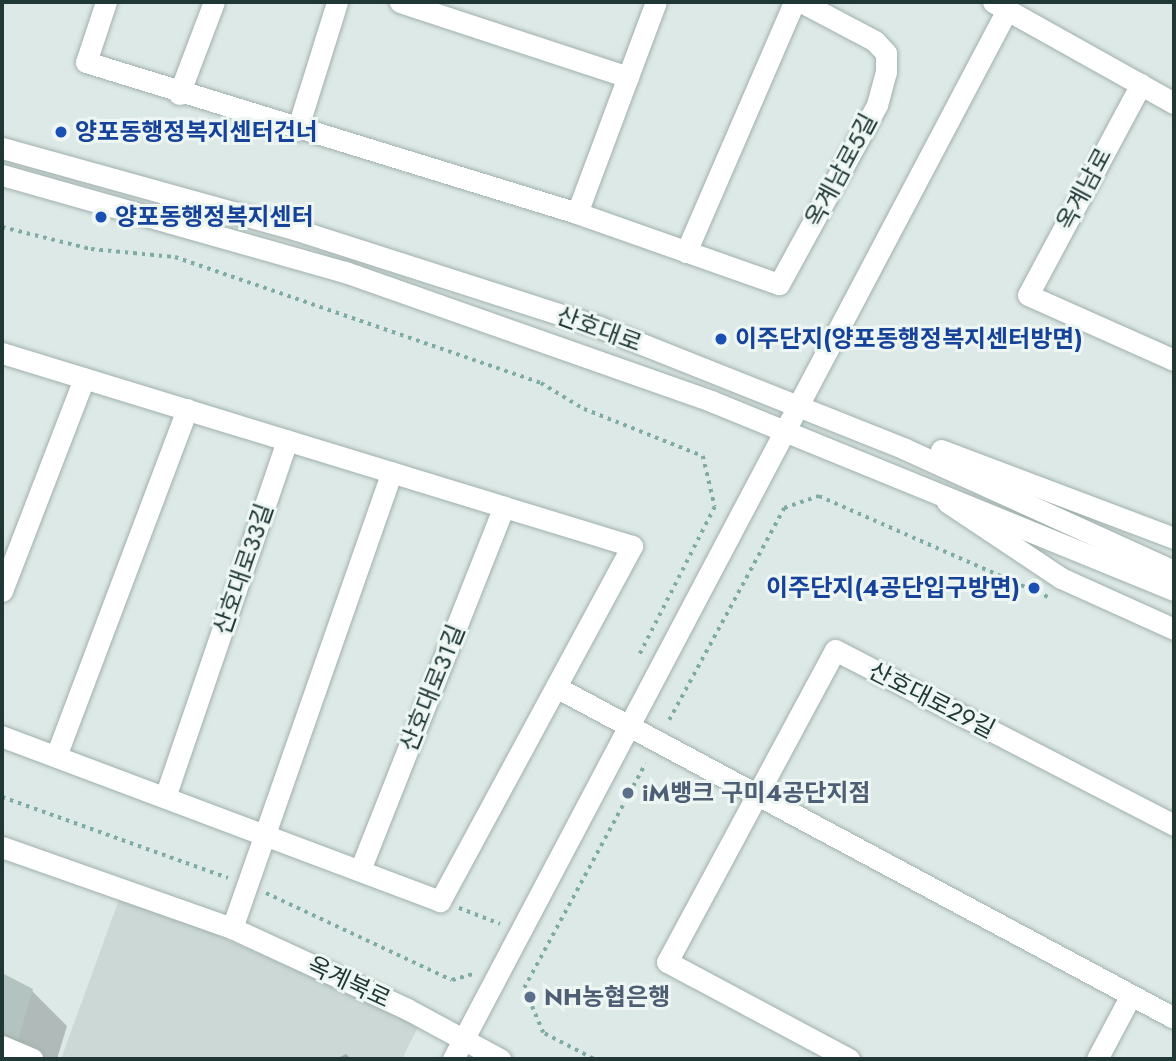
<!DOCTYPE html>
<meta charset="utf-8">
<style>
body{margin:0}
#map{position:relative;width:1176px;height:1061px;overflow:hidden;background:#dde9e6;font-family:Jost,"Noto Sans KR",sans-serif}
div>[style]{position:absolute}
.built>*{inset:0;background:#ccd8d5}
.shadow>*{inset:0;background:#0003}
.building>*{inset:0;background:#b3c3bf}
.path>*{height:3.5px;margin-top:-1.75px;transform-origin:0;background:repeating-linear-gradient(90deg,#7eaca5 0 3.5px,transparent 0 8.5px)}
.roads{filter:drop-shadow(0 0 2px #a0b0ad) drop-shadow(0 0 2px #a0b0ad)}
.minor>*{height:21px;margin:-10.5px;padding:0 10.5px;transform-origin:10.5px;border-radius:10.5px;background:#fff}
.tertiary>*{height:21px;margin:-10.5px;padding:0 10.5px;transform-origin:10.5px;border-radius:10.5px;background:#fff}
.dots>*{width:19px;height:19px;translate:-50% -50%;box-sizing:border-box;border:4px solid #edf6f3;border-radius:50%}
span{translate:-50% -50%;white-space:nowrap;text-align:center;line-height:1.15;-webkit-text-stroke:6px #edf6f3;paint-order:stroke}
.transit-label{font-size:24px;color:#164399;font-weight:700}
.left{translate:0 -50%;text-align:left}
.right{translate:-100% -50%;text-align:right}
.street-label{font-size:24px;color:#1f3735}
.service-label{font-size:24px;color:#4e5e75;font-weight:700}
.frame{position:absolute;inset:0;border:4px solid #1f3735;pointer-events:none}
</style>
<div id="map">
<div class="built">
<div style="clip-path:polygon(120px 897px,181px 919px,419px 1025px,402px 1059px,61px 1059px)"></div>
</div>
<div class="shadow">
<div style="clip-path:polygon(2px 975px,32px 991px,67px 1026px,57px 1059px,23px 1059px,2px 1049px)"></div>
<div style="clip-path:polygon(346px 1054px,351px 1059px,336px 1059px)"></div>
</div>
<div class="building">
<div style="clip-path:polygon(2px 973px,33px 989px,18px 1040px,2px 1032px)"></div>
</div>
<div class="path">
<div style="left:2px;top:227px;width:92px;rotate:13.9deg"></div>
<div style="left:91px;top:249px;width:84px;rotate:5.4deg"></div>
<div style="left:175px;top:257px;width:387px;rotate:19deg"></div>
<div style="left:541px;top:383px;width:50px;rotate:31.2deg"></div>
<div style="left:584px;top:409px;width:128px;rotate:21.6deg"></div>
<div style="left:703px;top:456px;width:52px;rotate:76.8deg"></div>
<div style="left:715px;top:507px;width:167px;rotate:117deg"></div>
<div style="left:669px;top:720px;width:241px;rotate:-61.5deg"></div>
<div style="left:784px;top:508px;width:37px;rotate:-19deg"></div>
<div style="left:819px;top:496px;width:253px;rotate:23.8deg"></div>
<div style="left:2px;top:797px;width:240px;rotate:19.7deg"></div>
<div style="left:266px;top:893px;width:205px;rotate:25.1deg"></div>
<div style="left:452px;top:980px;width:25px;rotate:-16deg"></div>
<div style="left:459px;top:908px;width:44px;rotate:21.3deg"></div>
<div style="left:593px;top:1059px;width:56px;rotate:-152.5deg"></div>
<div style="left:543px;top:1033px;width:49px;rotate:-112.9deg"></div>
<div style="left:524px;top:988px;width:255px;rotate:-61.6deg"></div>
</div>
<div class="roads">
<div class="minor">
<div style="left:106px;top:2px;width:63px;rotate:108.4deg"></div>
<div style="left:86px;top:62px;width:514px;rotate:17.09deg"></div>
<div style="left:577px;top:213px;width:214px;rotate:19.4deg"></div>
<div style="left:779px;top:284px;width:204px;rotate:-61.3deg"></div>
<div style="left:877px;top:105px;width:34px;rotate:-75deg"></div>
<div style="left:886px;top:72px;width:19px;rotate:-90deg"></div>
<div style="left:886px;top:53px;width:16px;rotate:-133deg"></div>
<div style="left:875px;top:41px;width:84px;rotate:-152.2deg"></div>
<div style="left:400px;top:2px;width:240px;rotate:18.2deg"></div>
<div style="left:993px;top:2px;width:207px;rotate:29.2deg"></div>
<div style="left:1141px;top:84px;width:239px;rotate:118.2deg"></div>
<div style="left:1028px;top:295px;width:160px;rotate:24deg"></div>
<div style="left:179px;top:94px;width:98px;rotate:-69.2deg"></div>
<div style="left:297px;top:130px;width:134px;rotate:-72.6deg"></div>
<div style="left:577px;top:213px;width:225px;rotate:-69.5deg"></div>
<div style="left:686px;top:252px;width:272px;rotate:-66.6deg"></div>
<div style="left:2px;top:353px;width:659px;rotate:17.03deg"></div>
<div style="left:632px;top:546px;width:404px;rotate:118.4deg"></div>
<div style="left:440px;top:901px;width:468px;rotate:-159.4deg"></div>
<div style="left:2px;top:591px;width:228px;rotate:-68.9deg"></div>
<div style="left:556px;top:687px;width:701px;rotate:28.17deg"></div>
<div style="left:56px;top:756px;width:371px;rotate:-69.3deg"></div>
<div style="left:165px;top:797px;width:377px;rotate:-71.1deg"></div>
<div style="left:2px;top:847px;width:244px;rotate:19.4deg"></div>
<div style="left:232px;top:928px;width:193px;rotate:24.8deg"></div>
<div style="left:407px;top:1009px;width:106px;rotate:28.3deg"></div>
<div style="left:360px;top:870px;width:391px;rotate:-68.4deg"></div>
<div style="left:232px;top:928px;width:483px;rotate:-70.7deg"></div>
<div style="left:2px;top:1046px;width:33px;rotate:23deg"></div>
<div style="left:453px;top:1059px;width:1186px;rotate:-62.16deg"></div>
<div style="left:849px;top:1059px;width:206px;rotate:-151.9deg"></div>
<div style="left:667px;top:962px;width:354px;rotate:-61.7deg"></div>
<div style="left:835px;top:650px;width:382px;rotate:27.3deg"></div>
<div style="left:1097px;top:1059px;width:72px;rotate:-62deg"></div>
</div>
<div class="tertiary">
<div style="left:2px;top:148px;width:306px;rotate:15.5deg"></div>
<div style="left:297px;top:230px;width:317px;rotate:17.8deg"></div>
<div style="left:599px;top:327px;width:329px;rotate:21.7deg"></div>
<div style="left:905px;top:449px;width:295px;rotate:24.4deg"></div>
<div style="left:2px;top:175px;width:356px;rotate:15.8deg"></div>
<div style="left:345px;top:272px;width:388px;rotate:19.4deg"></div>
<div style="left:711px;top:401px;width:500px;rotate:22.21deg"></div>
<div style="left:941px;top:450px;width:249px;rotate:20.7deg"></div>
<div style="left:947px;top:502px;width:137px;rotate:33.7deg"></div>
<div style="left:1061px;top:578px;width:124px;rotate:24.3deg"></div>
</div>
</div>
<div class="dots">
<div style="left:61px;top:132px;background:#1a4fb4"></div>
<div style="left:101px;top:217px;background:#1a4fb4"></div>
<div style="left:721px;top:339px;background:#1a4fb4"></div>
<div style="left:1034px;top:588px;background:#1a4fb4"></div>
<div style="left:628px;top:793px;background:#5c6f8a"></div>
<div style="left:530px;top:997px;background:#5c6f8a"></div>
</div>
<div class="transit-label">
<span class="left" style="left:75px;top:132px">양포동행정복지센터건너</span>
<span class="left" style="left:115px;top:217px">양포동행정복지센터</span>
<span class="left" style="left:735px;top:339px">이주단지(양포동행정복지센터방면)</span>
<span class="right" style="left:1020px;top:588px">이주단지(4공단입구방면)</span>
</div>
<div class="street-label">
<span style="left:841px;top:170px;rotate:-62deg">옥계남로5길</span>
<span style="left:1084px;top:189px;rotate:-62deg">옥계남로</span>
<span style="left:599px;top:329px;rotate:20deg">산호대로</span>
<span style="left:243px;top:569px;rotate:-71deg">산호대로33길</span>
<span style="left:432px;top:688px;rotate:-68deg">산호대로31길</span>
<span style="left:932px;top:700px;rotate:27deg">산호대로29길</span>
<span style="left:349px;top:982px;rotate:25deg">옥계북로</span>
</div>
<div class="service-label">
<span class="left" style="left:642px;top:793px">iM뱅크 구미4공단지점</span>
<span class="left" style="left:544px;top:997px">NH농협은행</span>
</div>
<div class="frame"></div>
</div>
